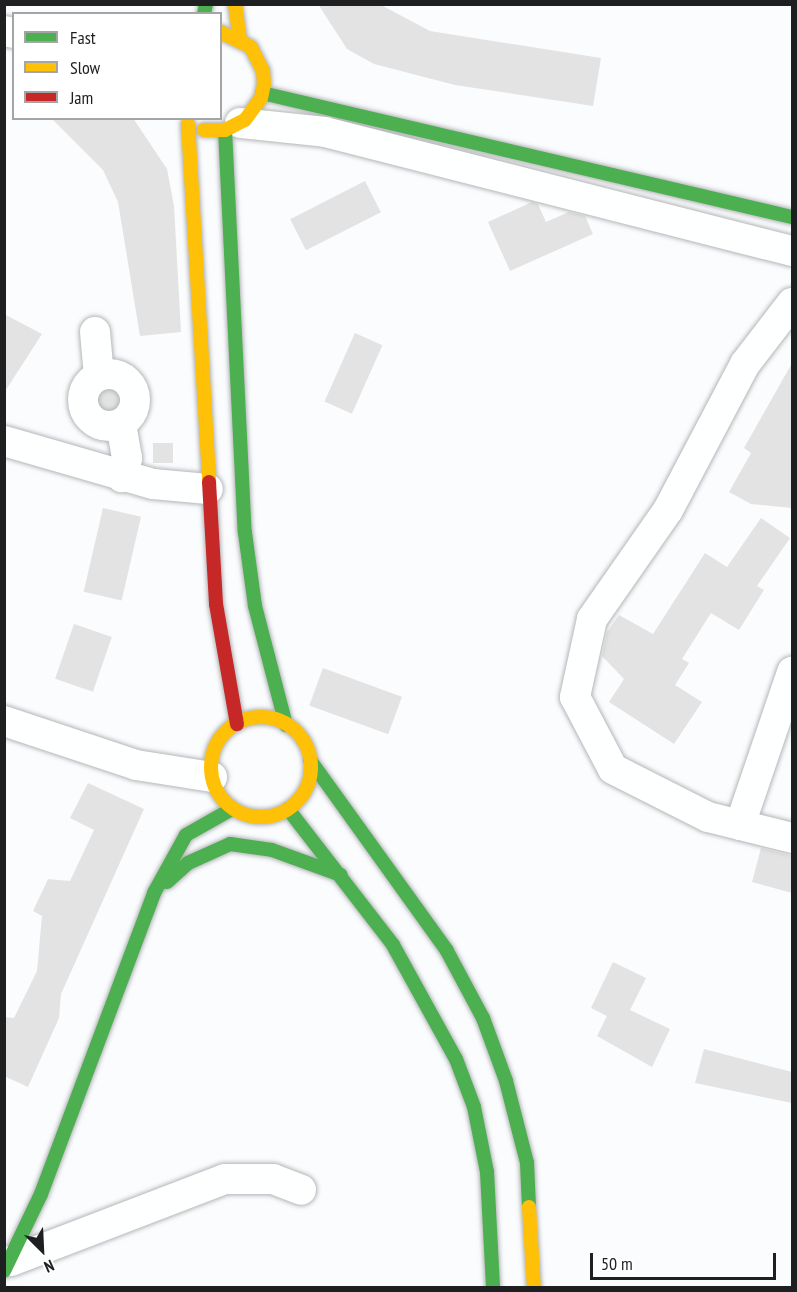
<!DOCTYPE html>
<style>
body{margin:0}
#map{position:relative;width:797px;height:1292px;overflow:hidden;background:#fafcfe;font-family:"PT Sans Narrow",sans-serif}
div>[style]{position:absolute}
.building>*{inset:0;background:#e4e3e3;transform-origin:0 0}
.roads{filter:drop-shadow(0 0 2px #b5b6b8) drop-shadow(0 0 2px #b5b6b8)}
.street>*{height:30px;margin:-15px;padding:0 15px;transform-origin:15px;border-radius:15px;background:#feffff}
.street>.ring{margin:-15px;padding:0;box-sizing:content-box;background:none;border:30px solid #feffff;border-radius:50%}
.fast>*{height:14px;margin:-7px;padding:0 7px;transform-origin:7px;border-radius:7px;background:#4caf50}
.slow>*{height:14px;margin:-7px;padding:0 7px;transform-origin:7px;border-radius:7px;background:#ffc107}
.slow>.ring{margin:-7px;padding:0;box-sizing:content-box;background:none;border:14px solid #ffc107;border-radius:50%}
.jam>*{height:14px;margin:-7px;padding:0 7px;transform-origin:7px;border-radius:7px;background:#c62828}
span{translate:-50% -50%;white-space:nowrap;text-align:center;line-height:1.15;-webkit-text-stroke:5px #fff;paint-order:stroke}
.frame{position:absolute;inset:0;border:6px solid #1e1f21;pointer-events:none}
.legend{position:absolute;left:12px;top:12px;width:210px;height:108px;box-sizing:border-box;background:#fff;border:2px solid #a5a5a6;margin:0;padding:8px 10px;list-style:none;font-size:18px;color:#1e1f21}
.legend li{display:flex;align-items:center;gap:12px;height:30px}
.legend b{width:30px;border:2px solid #a5a5a6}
.north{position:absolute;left:12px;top:1220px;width:60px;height:60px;-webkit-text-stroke:4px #fff;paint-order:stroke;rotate:156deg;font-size:16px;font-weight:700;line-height:24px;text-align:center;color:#1e1f21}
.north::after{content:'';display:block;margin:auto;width:21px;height:27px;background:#1e1f21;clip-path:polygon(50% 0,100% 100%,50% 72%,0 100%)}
.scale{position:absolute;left:590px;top:1253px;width:186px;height:27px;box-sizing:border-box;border:3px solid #1e1f21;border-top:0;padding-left:8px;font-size:18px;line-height:21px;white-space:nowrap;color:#1e1f21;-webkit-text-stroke:4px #fff;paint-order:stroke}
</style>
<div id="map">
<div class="building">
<div style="clip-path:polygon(318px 4px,379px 4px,430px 31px,601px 58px,593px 106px,455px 85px,374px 64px,347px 49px)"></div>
<div style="clip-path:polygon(51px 118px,133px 118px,167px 169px,174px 206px,181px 332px,140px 336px,118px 202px,103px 170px)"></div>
<div style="left:365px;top:181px;width:35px;height:84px;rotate:63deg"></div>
<div style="clip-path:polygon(532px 202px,538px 204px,546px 222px,569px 212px,585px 216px,593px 234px,510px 271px,488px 222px)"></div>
<div style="clip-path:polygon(4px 314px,42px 334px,4px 393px)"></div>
<div style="left:355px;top:333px;width:30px;height:75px;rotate:24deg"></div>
<div style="clip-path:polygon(792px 363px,792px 508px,751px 504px,729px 492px,751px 453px,744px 448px)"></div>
<div style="clip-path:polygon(112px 386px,128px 394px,121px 407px,108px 414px,94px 408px,101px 393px)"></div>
<div style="left:153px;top:443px;width:20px;height:20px"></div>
<div style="left:103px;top:508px;width:39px;height:86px;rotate:13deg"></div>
<div style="clip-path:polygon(761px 518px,790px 538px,757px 586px,764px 590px,739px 630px,711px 613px,682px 659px,689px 663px,675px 685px,702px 702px,674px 744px,609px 702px,624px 679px,602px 656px,607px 632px,619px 615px,653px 634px,705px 553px,727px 567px)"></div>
<div style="left:74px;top:624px;width:40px;height:58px;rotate:19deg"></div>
<div style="left:323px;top:668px;width:84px;height:40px;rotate:20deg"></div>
<div style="clip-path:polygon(88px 783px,144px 809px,61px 994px,59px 1018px,28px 1087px,4px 1076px,4px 1017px,14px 1018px,37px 971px,42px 916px,33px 911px,48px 879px,70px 881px,94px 830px,70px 818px)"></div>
<div style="clip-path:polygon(761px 848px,792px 856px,792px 893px,752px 882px)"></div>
<div style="clip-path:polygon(613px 962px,646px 978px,630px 1010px,670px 1029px,652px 1067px,597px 1036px,607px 1016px,591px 1008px)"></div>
<div style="clip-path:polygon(704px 1049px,792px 1072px,792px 1103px,695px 1083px)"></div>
</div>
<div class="roads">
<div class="street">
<div style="left:4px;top:31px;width:10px;rotate:11deg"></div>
<div style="left:240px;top:123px;width:85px;rotate:6deg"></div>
<div style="left:325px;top:132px;width:482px;rotate:14.3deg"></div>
<div style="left:792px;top:303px;width:77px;rotate:127.6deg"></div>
<div style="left:745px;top:364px;width:165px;rotate:117.8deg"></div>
<div style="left:668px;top:510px;width:133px;rotate:124.9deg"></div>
<div style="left:592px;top:619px;width:80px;rotate:102.3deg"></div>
<div style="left:575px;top:697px;width:81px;rotate:62.2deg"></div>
<div style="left:613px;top:769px;width:106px;rotate:26.8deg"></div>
<div style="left:708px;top:817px;width:87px;rotate:14deg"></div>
<div style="left:95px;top:332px;width:44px;rotate:84.8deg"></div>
<div class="ring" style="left:83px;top:374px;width:22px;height:22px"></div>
<div style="left:121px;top:424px;width:35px;rotate:80deg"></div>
<div style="left:127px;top:458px;width:20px;rotate:105deg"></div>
<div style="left:4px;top:441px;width:155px;rotate:16.1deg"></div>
<div style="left:153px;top:484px;width:55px;rotate:5.2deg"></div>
<div style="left:4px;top:721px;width:139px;rotate:18.4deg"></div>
<div style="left:136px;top:765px;width:77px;rotate:9deg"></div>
<div style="left:740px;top:825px;width:162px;rotate:-71.2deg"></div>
<div style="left:11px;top:1261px;width:229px;rotate:-21deg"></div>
<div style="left:225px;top:1179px;width:48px"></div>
<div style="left:273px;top:1179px;width:30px;rotate:21deg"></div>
</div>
<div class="fast">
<div style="left:204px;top:14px;width:10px;rotate:-79deg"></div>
<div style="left:262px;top:93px;width:544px;rotate:13.17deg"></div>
<div style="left:225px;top:130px;width:403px;rotate:87.2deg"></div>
<div style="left:245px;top:533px;width:74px;rotate:82.2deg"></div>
<div style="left:255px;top:606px;width:123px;rotate:75.4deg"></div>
<div style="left:310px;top:760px;width:235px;rotate:54.3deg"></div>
<div style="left:447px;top:951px;width:76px;rotate:61.8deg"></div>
<div style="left:483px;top:1018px;width:67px;rotate:69.9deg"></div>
<div style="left:506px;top:1081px;width:85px;rotate:75.6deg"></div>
<div style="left:527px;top:1163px;width:44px;rotate:87.4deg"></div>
<div style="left:288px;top:809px;width:172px;rotate:52.3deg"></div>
<div style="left:393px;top:945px;width:130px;rotate:61.1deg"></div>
<div style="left:456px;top:1059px;width:51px;rotate:69.4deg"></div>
<div style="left:474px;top:1107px;width:66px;rotate:78.7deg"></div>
<div style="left:487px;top:1172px;width:116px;rotate:87deg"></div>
<div style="left:167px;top:882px;width:28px;rotate:-42deg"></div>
<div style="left:188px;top:863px;width:46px;rotate:-24.3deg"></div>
<div style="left:230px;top:844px;width:42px;rotate:8.1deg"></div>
<div style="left:272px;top:850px;width:73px;rotate:19.9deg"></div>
<div style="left:4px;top:1271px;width:85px;rotate:-64.3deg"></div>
<div style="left:41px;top:1194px;width:322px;rotate:-69.4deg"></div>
<div style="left:154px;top:893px;width:66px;rotate:-61.1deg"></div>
<div style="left:186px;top:835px;width:53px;rotate:-29.5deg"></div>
</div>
<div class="slow">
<div style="left:235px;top:4px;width:35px;rotate:82deg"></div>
<div style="left:188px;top:124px;width:359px;rotate:86.6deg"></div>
<div style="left:204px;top:130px;width:21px"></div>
<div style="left:225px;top:130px;width:22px;rotate:-27deg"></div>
<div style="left:245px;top:120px;width:27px;rotate:-54deg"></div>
<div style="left:261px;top:98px;width:14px;rotate:-78deg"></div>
<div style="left:264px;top:84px;width:13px;rotate:-94deg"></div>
<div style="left:263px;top:71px;width:27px;rotate:-117deg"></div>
<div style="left:251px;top:47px;width:34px;rotate:-154deg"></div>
<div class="ring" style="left:211px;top:717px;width:86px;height:86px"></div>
<div style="left:529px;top:1207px;width:81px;rotate:86.5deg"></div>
</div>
<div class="jam">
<div style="left:209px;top:482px;width:122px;rotate:86.7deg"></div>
<div style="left:216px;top:604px;width:122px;rotate:80.1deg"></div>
</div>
</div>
<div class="frame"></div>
<ul class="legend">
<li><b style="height:8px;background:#4caf50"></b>Fast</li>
<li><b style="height:8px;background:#ffc107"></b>Slow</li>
<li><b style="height:8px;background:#c62828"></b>Jam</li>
</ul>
<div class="north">N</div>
<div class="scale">50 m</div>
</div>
